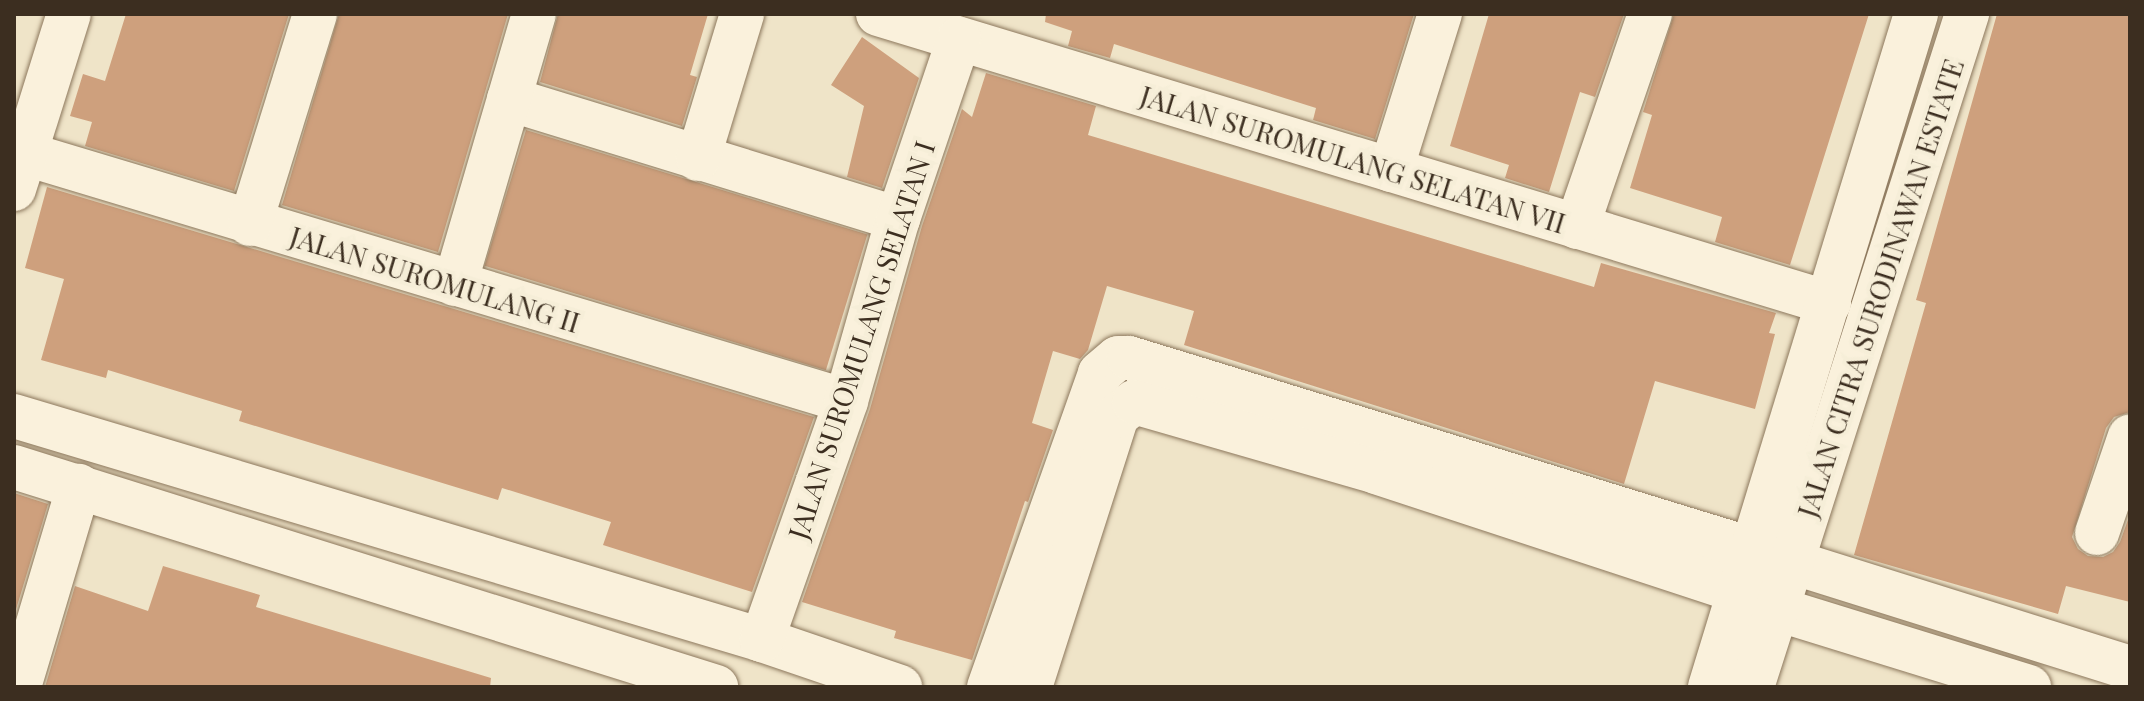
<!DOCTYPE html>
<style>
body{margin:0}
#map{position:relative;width:2144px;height:701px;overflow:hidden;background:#efe4c8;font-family:"Playfair Display",serif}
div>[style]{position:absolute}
.building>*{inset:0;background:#cea07d;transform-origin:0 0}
.roads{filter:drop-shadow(0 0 2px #8c775c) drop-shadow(0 0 2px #8c775c)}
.street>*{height:44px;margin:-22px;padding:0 22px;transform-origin:22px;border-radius:22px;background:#faf1dc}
span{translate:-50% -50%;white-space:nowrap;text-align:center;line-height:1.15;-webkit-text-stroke:8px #f6eed8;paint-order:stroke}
.street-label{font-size:28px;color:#3c2e20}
.frame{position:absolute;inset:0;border:16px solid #3c2e20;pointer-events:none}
</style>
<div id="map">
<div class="building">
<div style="clip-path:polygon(126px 14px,289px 14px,234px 191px,85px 146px,92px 122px,70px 116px,83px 74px,105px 81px)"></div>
<div style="clip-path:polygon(339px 14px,508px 14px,438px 252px,282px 205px)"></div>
<div style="clip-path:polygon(558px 14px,708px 14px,690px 75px,697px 77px,682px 126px,540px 82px)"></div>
<div style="clip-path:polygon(1046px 14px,1414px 14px,1375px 139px,1313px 120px,1316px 108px,1114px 44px,1110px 58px,1068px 46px,1072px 31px,1045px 22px)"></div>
<div style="clip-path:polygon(1489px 14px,1624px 14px,1595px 97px,1580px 92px,1549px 192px,1505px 178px,1509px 165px,1450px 146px)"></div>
<div style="clip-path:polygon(1674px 14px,1869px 14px,1790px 265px,1715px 242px,1722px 217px,1630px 188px,1652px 115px,1643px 112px)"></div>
<div style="clip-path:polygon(1997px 14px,2130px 14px,2130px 412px,2114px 417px,2106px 428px,2072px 537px,2078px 549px,2088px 556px,2103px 557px,2113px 552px,2120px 542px,2130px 514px,2130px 602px,2066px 586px,2058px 614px,1854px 555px,1926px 303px,1916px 300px)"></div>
<div style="clip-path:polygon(862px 37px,919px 78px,882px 188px,847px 177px,864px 106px,831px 85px)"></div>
<div style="clip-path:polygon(986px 73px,1096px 106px,1088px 135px,1594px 287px,1601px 263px,1776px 313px,1769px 333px,1775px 334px,1755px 409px,1655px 381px,1624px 484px,1184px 345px,1194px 311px,1107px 286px,1088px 350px,1080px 359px,1053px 351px,1032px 423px,1053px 430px,1028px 502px,1025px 501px,972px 660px,894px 638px,896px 631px,802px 602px,870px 409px,922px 226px,962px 109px,972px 117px)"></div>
<div style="left:526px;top:130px;width:357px;height:142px;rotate:17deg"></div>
<div style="clip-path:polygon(47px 187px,814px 417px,752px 592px,603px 545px,611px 522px,502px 488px,498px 500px,239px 421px,242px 411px,108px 370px,106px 378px,41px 360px,64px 279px,25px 268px)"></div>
<div style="clip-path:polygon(14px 493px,48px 504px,14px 616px)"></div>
<div style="clip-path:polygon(163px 566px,260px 595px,256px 607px,491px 678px,490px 687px,45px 687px,75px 586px,148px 611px)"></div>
</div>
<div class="roads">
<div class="street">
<div style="left:878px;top:14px;width:994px;rotate:16.9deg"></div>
<div style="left:509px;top:99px;width:407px;rotate:17.1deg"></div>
<div style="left:26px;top:154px;width:856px;rotate:16.76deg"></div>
<div style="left:698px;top:159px;width:152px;rotate:-73.1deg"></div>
<div style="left:1391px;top:170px;width:164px;rotate:-72.6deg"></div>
<div style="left:14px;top:189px;width:183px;rotate:-72.6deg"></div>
<div style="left:250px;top:224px;width:220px;rotate:-72.8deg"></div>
<div style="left:1577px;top:227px;width:225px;rotate:-71.1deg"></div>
<div style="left:455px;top:284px;width:281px;rotate:-73.7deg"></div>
<div style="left:14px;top:416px;width:781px;rotate:16.67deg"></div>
<div style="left:762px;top:640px;width:146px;rotate:18.8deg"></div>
<div style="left:14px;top:467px;width:736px;rotate:17.4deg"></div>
<div style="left:2097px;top:533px;width:102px;rotate:-71.2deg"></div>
<div style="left:762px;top:640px;width:253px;rotate:-70.6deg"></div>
<div style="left:846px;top:401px;width:189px;rotate:-74.1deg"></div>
<div style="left:898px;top:219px;width:190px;rotate:-71.3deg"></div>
<div style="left:19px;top:687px;width:210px;rotate:-73.4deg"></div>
<div style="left:989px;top:687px;width:333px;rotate:-70.5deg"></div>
<div style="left:1100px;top:373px;width:23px;rotate:-40deg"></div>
<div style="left:1118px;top:358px;width:11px"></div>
<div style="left:1129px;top:358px;width:654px;rotate:17.08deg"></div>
<div style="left:1754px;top:550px;width:394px;rotate:17.4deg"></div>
<div style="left:1030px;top:687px;width:285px;rotate:-72.2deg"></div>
<div style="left:1117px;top:416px;width:22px;rotate:-39deg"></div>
<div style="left:1134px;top:402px;width:252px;rotate:16.1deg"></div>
<div style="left:1376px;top:472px;width:383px;rotate:18.2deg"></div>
<div style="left:1740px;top:592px;width:41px;rotate:24.7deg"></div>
<div style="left:1777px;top:609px;width:264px;rotate:17.2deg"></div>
<div style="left:1710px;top:687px;width:704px;rotate:-72.98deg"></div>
<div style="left:1752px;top:687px;width:707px;rotate:-72.28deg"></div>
</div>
</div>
<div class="street-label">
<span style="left:1353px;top:159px;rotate:17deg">JALAN SUROMULANG SELATAN VII</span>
<span style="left:435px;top:279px;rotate:17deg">JALAN SUROMULANG II</span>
<span style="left:1880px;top:288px;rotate:-72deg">JALAN CITRA SURODINAWAN ESTATE</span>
<span style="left:861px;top:340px;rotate:-72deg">JALAN SUROMULANG SELATAN I</span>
</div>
<div class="frame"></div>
</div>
